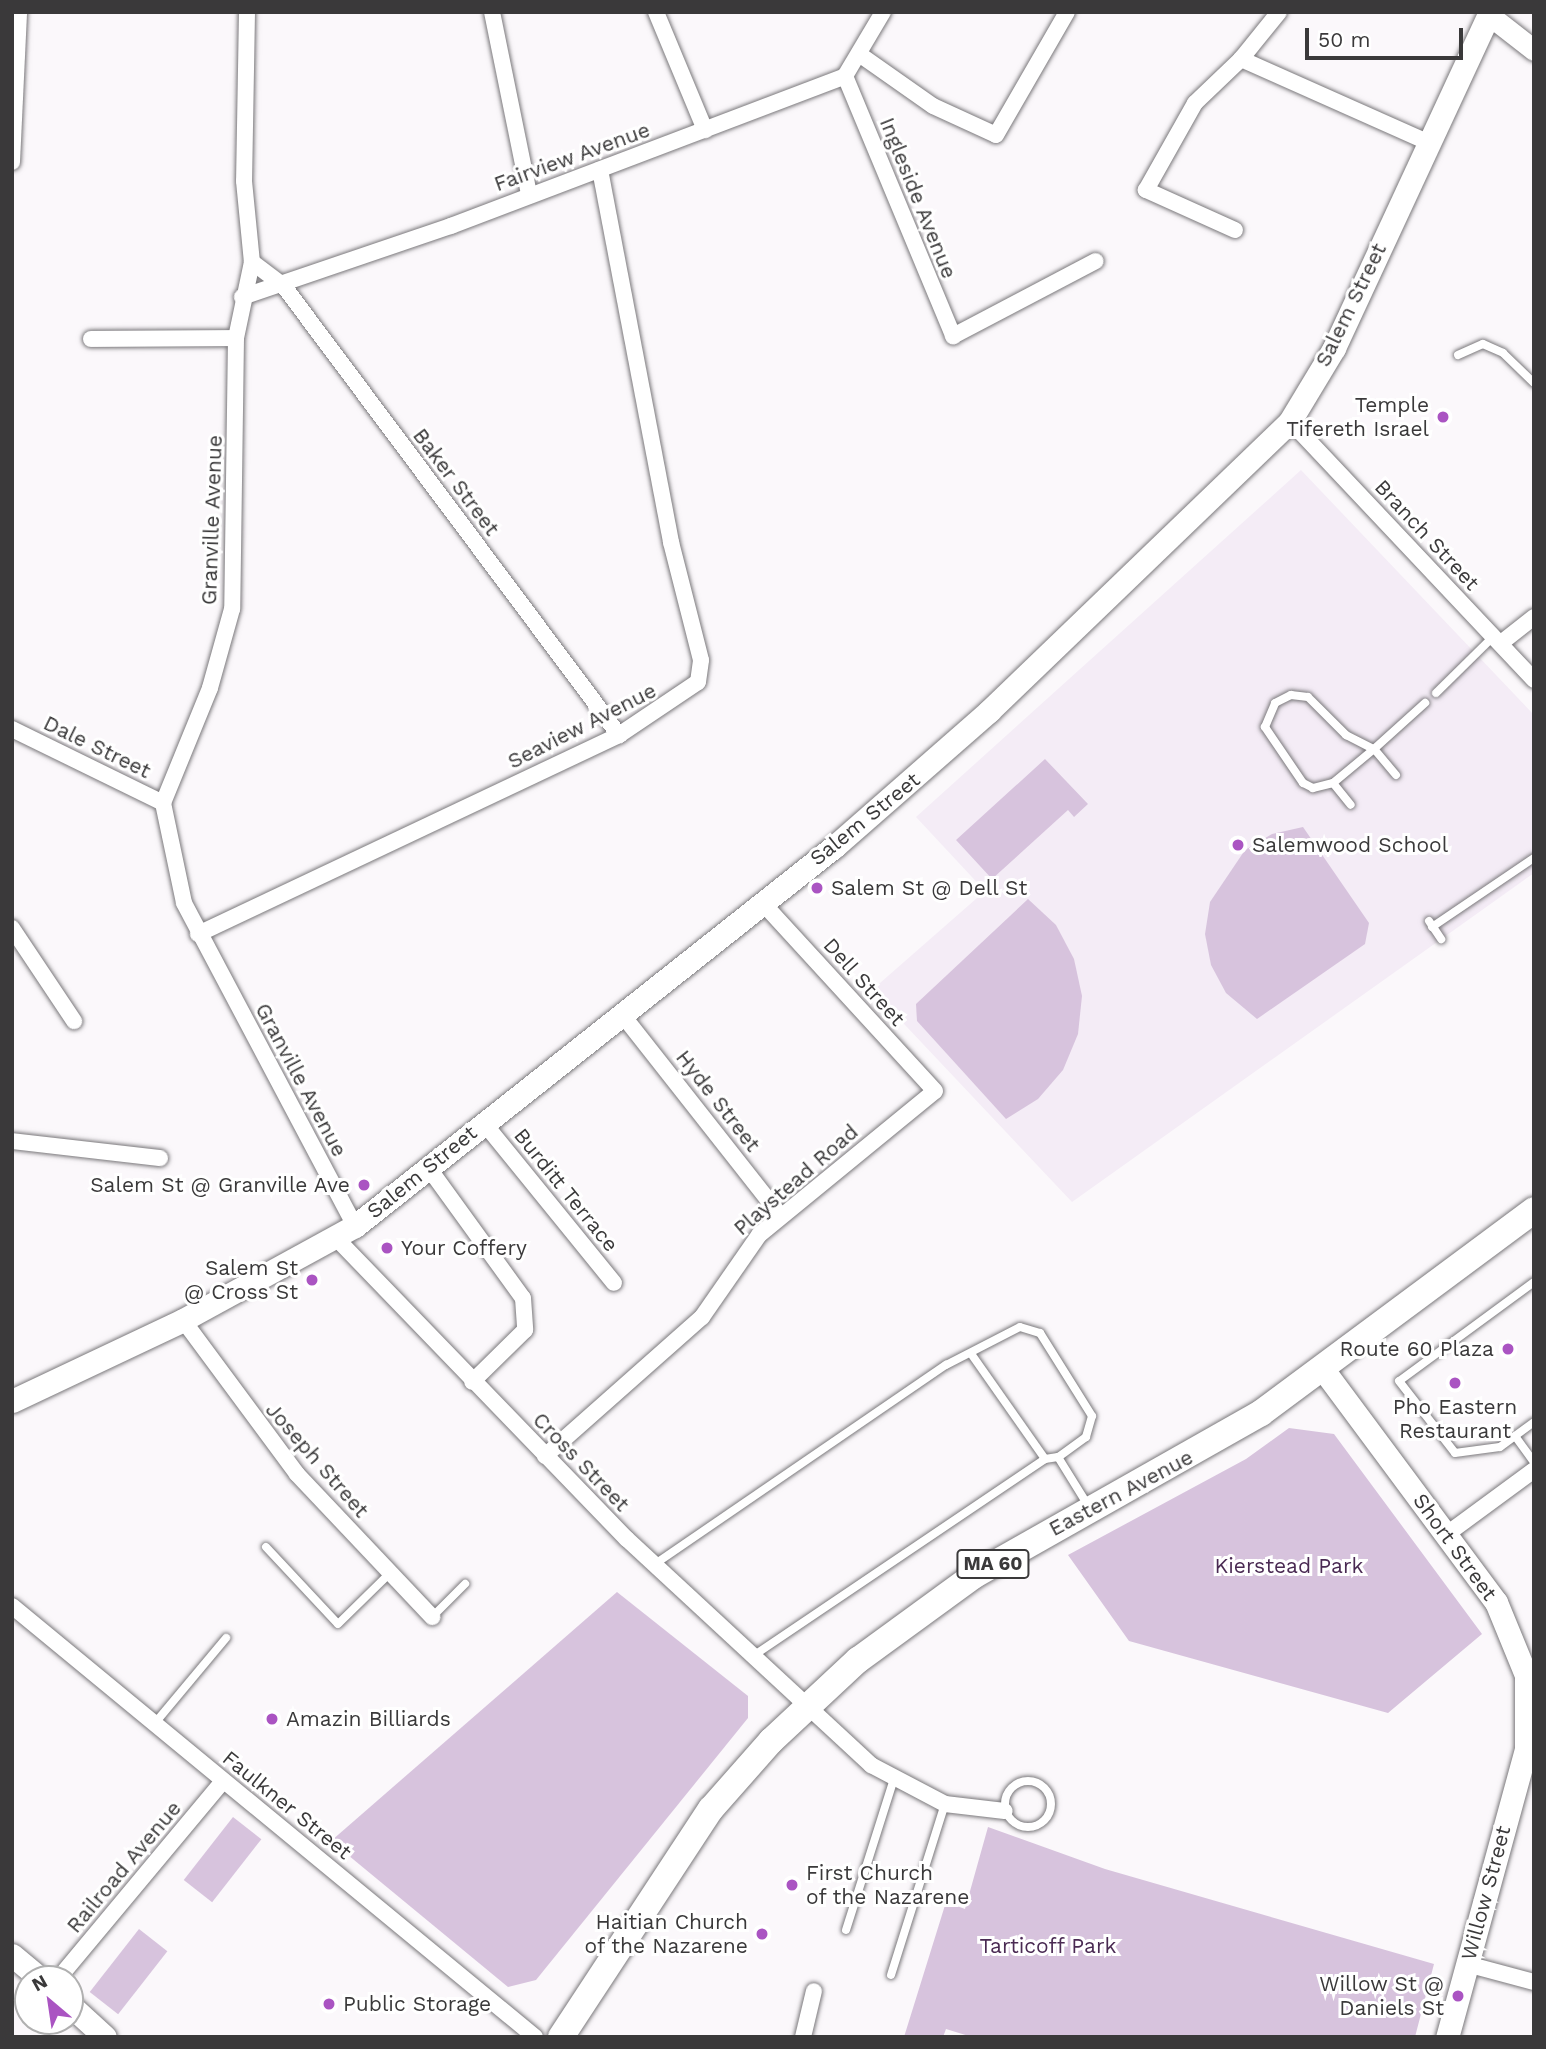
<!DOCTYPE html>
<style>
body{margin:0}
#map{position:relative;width:1546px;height:2049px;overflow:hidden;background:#fbf8fb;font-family:"Work Sans",sans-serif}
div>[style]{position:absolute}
.built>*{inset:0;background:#f4ecf6}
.green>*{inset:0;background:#d7c3dd;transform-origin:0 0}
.roads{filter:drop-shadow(0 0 2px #7a787b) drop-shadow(0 0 2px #7a787b)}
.service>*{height:8px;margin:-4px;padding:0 4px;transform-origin:4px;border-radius:4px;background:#fff}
.service>.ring{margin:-4px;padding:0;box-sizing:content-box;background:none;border:8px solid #fff;border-radius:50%}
.minor>*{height:16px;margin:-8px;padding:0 8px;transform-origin:8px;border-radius:8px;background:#fff}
.tertiary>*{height:21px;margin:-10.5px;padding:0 10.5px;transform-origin:10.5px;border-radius:10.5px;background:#fff}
.secondary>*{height:23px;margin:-11.5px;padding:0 11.5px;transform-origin:11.5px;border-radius:11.5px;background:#fff}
.primary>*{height:26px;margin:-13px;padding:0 13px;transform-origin:13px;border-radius:13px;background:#fff}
.dots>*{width:19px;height:19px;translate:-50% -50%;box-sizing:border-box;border:4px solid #fff;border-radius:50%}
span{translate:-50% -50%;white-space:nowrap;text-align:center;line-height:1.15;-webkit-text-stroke:6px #fff;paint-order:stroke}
.shield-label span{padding:2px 5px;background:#fff;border:2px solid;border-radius:5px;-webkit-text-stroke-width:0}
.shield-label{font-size:19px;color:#3a393a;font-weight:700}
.street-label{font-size:21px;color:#3a393a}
.poi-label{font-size:21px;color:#3a393a}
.right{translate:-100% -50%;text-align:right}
.left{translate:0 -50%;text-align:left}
.park-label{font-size:21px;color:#4a2a53}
.frame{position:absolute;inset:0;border:14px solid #3a393a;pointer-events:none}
.north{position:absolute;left:14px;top:1965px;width:70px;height:70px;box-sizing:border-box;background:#fff;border:2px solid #b0b0b0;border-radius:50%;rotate:331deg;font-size:19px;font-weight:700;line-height:28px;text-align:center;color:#3a393a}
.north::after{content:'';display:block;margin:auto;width:24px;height:32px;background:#aa54c2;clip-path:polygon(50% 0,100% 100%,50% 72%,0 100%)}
.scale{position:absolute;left:1305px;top:28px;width:158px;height:32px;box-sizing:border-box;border:4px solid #3a393a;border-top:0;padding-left:9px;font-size:21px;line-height:24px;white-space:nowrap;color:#3a393a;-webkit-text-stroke:5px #fff;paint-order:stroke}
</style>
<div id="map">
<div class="built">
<div style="clip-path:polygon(1301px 470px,1534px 715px,1534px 873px,1072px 1202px,872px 990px,985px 891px,916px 817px)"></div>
</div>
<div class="green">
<div style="clip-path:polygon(1045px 759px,1088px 804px,1074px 817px,1068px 810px,992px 879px,956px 840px)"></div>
<div style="clip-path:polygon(1303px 827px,1369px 923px,1365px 944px,1257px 1019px,1226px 993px,1211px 965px,1205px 934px,1210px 902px,1245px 850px,1272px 834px)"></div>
<div style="clip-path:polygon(1028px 899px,1056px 925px,1074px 959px,1082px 996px,1078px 1034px,1063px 1070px,1038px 1099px,1006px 1119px,917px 1021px,916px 1004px)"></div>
<div style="clip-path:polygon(1289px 1428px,1334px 1434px,1482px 1634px,1388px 1713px,1129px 1641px,1068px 1555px,1246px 1459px)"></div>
<div style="clip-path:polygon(617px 1592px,748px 1696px,748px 1718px,536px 1980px,508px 1987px,331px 1841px)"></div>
<div style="left:233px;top:1817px;width:36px;height:80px;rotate:38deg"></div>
<div style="clip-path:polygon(988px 1827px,1105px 1869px,1434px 1964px,1415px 2037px,972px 2037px,946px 2029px,943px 2037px,904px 2037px,946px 1902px,965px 1909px)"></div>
<div style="left:139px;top:1929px;width:36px;height:80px;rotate:38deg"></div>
</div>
<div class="roads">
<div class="service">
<div style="left:1458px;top:355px;width:27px;rotate:-24deg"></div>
<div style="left:1483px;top:344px;width:22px;rotate:24deg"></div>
<div style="left:1503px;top:353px;width:43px;rotate:44.1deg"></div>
<div style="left:1436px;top:693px;width:81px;rotate:-44.5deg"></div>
<div style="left:1291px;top:695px;width:17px;rotate:7deg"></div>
<div style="left:1308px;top:697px;width:54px;rotate:45deg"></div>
<div style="left:1346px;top:735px;width:31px;rotate:27deg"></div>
<div style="left:1374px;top:749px;width:53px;rotate:140.3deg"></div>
<div style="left:1333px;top:783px;width:21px;rotate:166deg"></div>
<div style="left:1313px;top:788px;width:11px;rotate:-153deg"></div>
<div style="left:1303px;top:783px;width:68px;rotate:-124.2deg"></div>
<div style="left:1265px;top:727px;width:26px;rotate:-67deg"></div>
<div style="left:1275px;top:703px;width:18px;rotate:-27deg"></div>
<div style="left:1396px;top:775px;width:34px;rotate:-130deg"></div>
<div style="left:1374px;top:749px;width:69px;rotate:-42deg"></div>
<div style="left:1333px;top:783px;width:28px;rotate:51deg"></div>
<div style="left:1429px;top:921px;width:22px;rotate:56deg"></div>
<div style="left:1432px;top:927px;width:123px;rotate:-34.1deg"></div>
<div style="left:1534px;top:1282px;width:167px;rotate:143.7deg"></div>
<div style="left:1399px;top:1381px;width:91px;rotate:52.1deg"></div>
<div style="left:1455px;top:1453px;width:45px;rotate:-7.6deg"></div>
<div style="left:1500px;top:1447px;width:42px;rotate:-36.3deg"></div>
<div style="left:972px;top:1355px;width:127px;rotate:54.9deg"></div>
<div style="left:1515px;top:1436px;width:32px;rotate:54deg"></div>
<div style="left:266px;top:1547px;width:105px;rotate:46.9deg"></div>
<div style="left:338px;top:1624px;width:73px;rotate:-44.4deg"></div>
<div style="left:655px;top:1564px;width:353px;rotate:-34.4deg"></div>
<div style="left:946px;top:1365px;width:83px;rotate:-27.2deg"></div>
<div style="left:1020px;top:1327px;width:21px;rotate:17deg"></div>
<div style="left:1040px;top:1333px;width:98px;rotate:57.9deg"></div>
<div style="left:1092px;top:1416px;width:22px;rotate:106deg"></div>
<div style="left:1086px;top:1437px;width:34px;rotate:144deg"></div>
<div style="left:432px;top:1617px;width:47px;rotate:-45deg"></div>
<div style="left:753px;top:1656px;width:352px;rotate:-34deg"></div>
<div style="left:1045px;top:1459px;width:13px;rotate:-9deg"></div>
<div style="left:1058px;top:1457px;width:59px;rotate:58.2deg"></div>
<div style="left:155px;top:1723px;width:111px;rotate:-50.1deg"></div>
<div class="ring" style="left:1005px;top:1781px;width:38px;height:38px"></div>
<div style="left:846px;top:1930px;width:155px;rotate:-72.4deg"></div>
<div style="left:891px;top:1975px;width:179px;rotate:-72.5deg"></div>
</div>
<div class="minor">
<div style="left:247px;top:12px;width:169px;rotate:91deg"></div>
<div style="left:244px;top:181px;width:81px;rotate:84.4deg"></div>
<div style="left:252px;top:262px;width:78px;rotate:101.9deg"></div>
<div style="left:236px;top:338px;width:271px;rotate:90.8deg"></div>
<div style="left:232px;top:609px;width:82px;rotate:105.6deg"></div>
<div style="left:210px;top:688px;width:124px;rotate:112.2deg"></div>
<div style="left:163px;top:803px;width:102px;rotate:78.1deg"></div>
<div style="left:184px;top:903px;width:365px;rotate:62.1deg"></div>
<div style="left:492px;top:12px;width:186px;rotate:78.5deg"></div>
<div style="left:656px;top:12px;width:128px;rotate:67.4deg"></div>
<div style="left:859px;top:54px;width:90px;rotate:35.1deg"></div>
<div style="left:933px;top:106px;width:69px;rotate:24.7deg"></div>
<div style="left:996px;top:135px;width:142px;rotate:-60deg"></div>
<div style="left:1241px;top:59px;width:60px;rotate:-51deg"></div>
<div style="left:845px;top:76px;width:282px;rotate:67.4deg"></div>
<div style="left:953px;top:336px;width:161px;rotate:-27.7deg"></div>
<div style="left:12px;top:162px;width:150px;rotate:-87.3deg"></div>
<div style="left:1235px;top:230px;width:98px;rotate:-155.8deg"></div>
<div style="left:1146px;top:190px;width:100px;rotate:-60.6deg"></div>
<div style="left:1195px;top:103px;width:64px;rotate:-43.7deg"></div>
<div style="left:1241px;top:59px;width:204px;rotate:24deg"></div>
<div style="left:252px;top:262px;width:39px;rotate:37deg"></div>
<div style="left:283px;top:285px;width:562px;rotate:53.25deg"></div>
<div style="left:242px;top:297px;width:221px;rotate:-18.8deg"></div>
<div style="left:451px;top:226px;width:422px;rotate:-20.8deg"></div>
<div style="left:845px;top:76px;width:74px;rotate:-59.3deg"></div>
<div style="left:91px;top:339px;width:145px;rotate:-0.4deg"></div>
<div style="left:1290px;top:421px;width:356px;rotate:46.7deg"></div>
<div style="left:1501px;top:643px;width:42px;rotate:-38.2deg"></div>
<div style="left:12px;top:729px;width:168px;rotate:26.1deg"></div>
<div style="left:12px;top:928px;width:112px;rotate:56.3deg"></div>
<div style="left:198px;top:934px;width:466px;rotate:-25.3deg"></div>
<div style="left:619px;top:735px;width:95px;rotate:-33.9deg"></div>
<div style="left:698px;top:682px;width:22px;rotate:-82deg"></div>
<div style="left:701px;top:660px;width:122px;rotate:-104.3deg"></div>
<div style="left:671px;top:542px;width:379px;rotate:-100.8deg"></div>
<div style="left:621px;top:1013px;width:258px;rotate:51.8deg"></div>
<div style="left:484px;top:1123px;width:206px;rotate:50.9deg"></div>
<div style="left:12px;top:1141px;width:149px;rotate:6.6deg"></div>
<div style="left:428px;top:1167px;width:162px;rotate:54.1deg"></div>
<div style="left:523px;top:1298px;width:32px;rotate:86deg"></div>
<div style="left:525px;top:1330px;width:74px;rotate:135.5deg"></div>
<div style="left:336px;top:1238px;width:419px;rotate:46deg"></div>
<div style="left:627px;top:1539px;width:333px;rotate:42.8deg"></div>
<div style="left:871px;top:1765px;width:84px;rotate:27.8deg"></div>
<div style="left:945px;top:1804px;width:60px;rotate:6.7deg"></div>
<div style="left:183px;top:1320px;width:192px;rotate:53.5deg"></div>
<div style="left:297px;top:1474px;width:197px;rotate:46.6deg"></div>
<div style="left:545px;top:1456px;width:210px;rotate:-41.5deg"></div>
<div style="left:702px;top:1317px;width:100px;rotate:-55.2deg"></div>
<div style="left:759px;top:1235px;width:227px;rotate:-39.3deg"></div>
<div style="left:935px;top:1091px;width:256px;rotate:-132.5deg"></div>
<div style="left:1447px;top:1534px;width:108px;rotate:-36.3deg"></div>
<div style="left:12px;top:1606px;width:678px;rotate:39.49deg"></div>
<div style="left:1467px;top:1964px;width:69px;rotate:15deg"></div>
<div style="left:58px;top:1979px;width:258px;rotate:-50.2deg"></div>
<div style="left:803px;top:2037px;width:47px;rotate:-76.6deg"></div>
</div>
<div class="tertiary">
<div style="left:1489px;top:15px;width:57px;rotate:37.9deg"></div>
</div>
<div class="secondary">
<div style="left:1322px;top:1368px;width:292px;rotate:53.4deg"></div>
<div style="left:1496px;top:1602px;width:79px;rotate:67.7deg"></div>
<div style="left:1526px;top:1675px;width:74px;rotate:90deg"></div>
<div style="left:1526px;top:1749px;width:299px;rotate:105.3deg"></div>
<div style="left:12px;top:1401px;width:189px;rotate:-25.3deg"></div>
<div style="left:183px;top:1320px;width:196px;rotate:-28.7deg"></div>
<div style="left:355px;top:1226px;width:612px;rotate:-38.37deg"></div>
<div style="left:835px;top:846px;width:205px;rotate:-41.2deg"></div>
<div style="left:989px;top:711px;width:418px;rotate:-43.9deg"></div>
<div style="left:1290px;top:421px;width:85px;rotate:-58.9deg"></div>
<div style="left:1334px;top:348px;width:370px;rotate:-65.1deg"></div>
<div style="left:12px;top:1955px;width:38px;rotate:40deg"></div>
<div style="left:70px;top:2005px;width:47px;rotate:42.4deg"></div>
</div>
<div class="primary">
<div style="left:561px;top:2037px;width:273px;rotate:-56.7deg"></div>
<div style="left:711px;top:1809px;width:91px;rotate:-48.6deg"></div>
<div style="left:771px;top:1741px;width:119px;rotate:-43deg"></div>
<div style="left:858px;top:1660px;width:142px;rotate:-36.1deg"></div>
<div style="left:973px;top:1576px;width:331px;rotate:-29.5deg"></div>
<div style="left:1261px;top:1413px;width:340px;rotate:-36.6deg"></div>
</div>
</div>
<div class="dots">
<div style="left:1443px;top:417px;background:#aa54c2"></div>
<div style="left:1238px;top:845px;background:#aa54c2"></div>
<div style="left:817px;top:888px;background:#aa54c2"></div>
<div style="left:364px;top:1185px;background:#aa54c2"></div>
<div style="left:387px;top:1248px;background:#aa54c2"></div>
<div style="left:312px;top:1280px;background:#aa54c2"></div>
<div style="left:1508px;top:1349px;background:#aa54c2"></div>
<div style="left:1455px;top:1383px;background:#aa54c2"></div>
<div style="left:272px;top:1719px;background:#aa54c2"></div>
<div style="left:792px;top:1885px;background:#aa54c2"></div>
<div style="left:762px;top:1934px;background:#aa54c2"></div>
<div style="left:1458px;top:1996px;background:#aa54c2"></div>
<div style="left:329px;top:2004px;background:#aa54c2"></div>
</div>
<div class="shield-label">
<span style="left:993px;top:1564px">MA 60</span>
</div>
<div class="street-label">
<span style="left:572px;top:157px;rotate:-20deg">Fairview Avenue</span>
<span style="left:918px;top:198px;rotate:68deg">Ingleside Avenue</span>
<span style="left:1351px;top:305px;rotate:-64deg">Salem Street</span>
<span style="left:456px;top:482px;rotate:53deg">Baker Street</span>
<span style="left:212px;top:520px;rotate:-88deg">Granville Avenue</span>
<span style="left:1427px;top:535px;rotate:47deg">Branch Street</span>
<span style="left:582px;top:726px;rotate:-27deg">Seaview Avenue</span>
<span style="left:97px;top:747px;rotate:26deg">Dale Street</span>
<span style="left:865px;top:819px;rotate:-39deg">Salem Street</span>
<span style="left:864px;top:982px;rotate:48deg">Dell Street</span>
<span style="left:301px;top:1080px;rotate:62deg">Granville Avenue</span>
<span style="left:718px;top:1101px;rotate:52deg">Hyde Street</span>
<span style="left:422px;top:1172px;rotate:-39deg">Salem Street</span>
<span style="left:796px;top:1180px;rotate:-41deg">Playstead Road</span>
<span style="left:566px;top:1190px;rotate:51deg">Burditt Terrace</span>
<span style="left:317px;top:1460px;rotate:49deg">Joseph Street</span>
<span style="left:581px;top:1462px;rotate:46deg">Cross Street</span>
<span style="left:1121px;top:1493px;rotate:-28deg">Eastern Avenue</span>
<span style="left:1455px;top:1547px;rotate:54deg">Short Street</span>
<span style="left:287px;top:1805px;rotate:39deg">Faulkner Street</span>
<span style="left:124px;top:1867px;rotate:-50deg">Railroad Avenue</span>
<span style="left:1486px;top:1893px;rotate:-75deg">Willow Street</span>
</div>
<div class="poi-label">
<span class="right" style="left:1429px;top:417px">Temple<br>Tifereth Israel</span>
<span class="left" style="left:1252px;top:845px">Salemwood School</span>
<span class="left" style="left:831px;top:888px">Salem St @ Dell St</span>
<span class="right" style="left:350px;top:1185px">Salem St @ Granville Ave</span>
<span class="left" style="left:401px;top:1248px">Your Coffery</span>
<span class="right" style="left:298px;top:1280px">Salem St<br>@ Cross St</span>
<span class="right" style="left:1494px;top:1349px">Route 60 Plaza</span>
<span style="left:1455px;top:1419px">Pho Eastern<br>Restaurant</span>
<span class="left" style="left:286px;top:1719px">Amazin Billiards</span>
<span class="left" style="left:806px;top:1885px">First Church<br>of the Nazarene</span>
<span class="right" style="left:748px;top:1934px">Haitian Church<br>of the Nazarene</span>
<span class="right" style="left:1444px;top:1996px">Willow St @<br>Daniels St</span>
<span class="left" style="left:343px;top:2004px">Public Storage</span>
</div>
<div class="park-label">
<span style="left:1289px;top:1566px">Kierstead Park</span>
<span style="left:1048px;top:1946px">Tarticoff Park</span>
</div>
<div class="frame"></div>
<div class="north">N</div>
<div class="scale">50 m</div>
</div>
